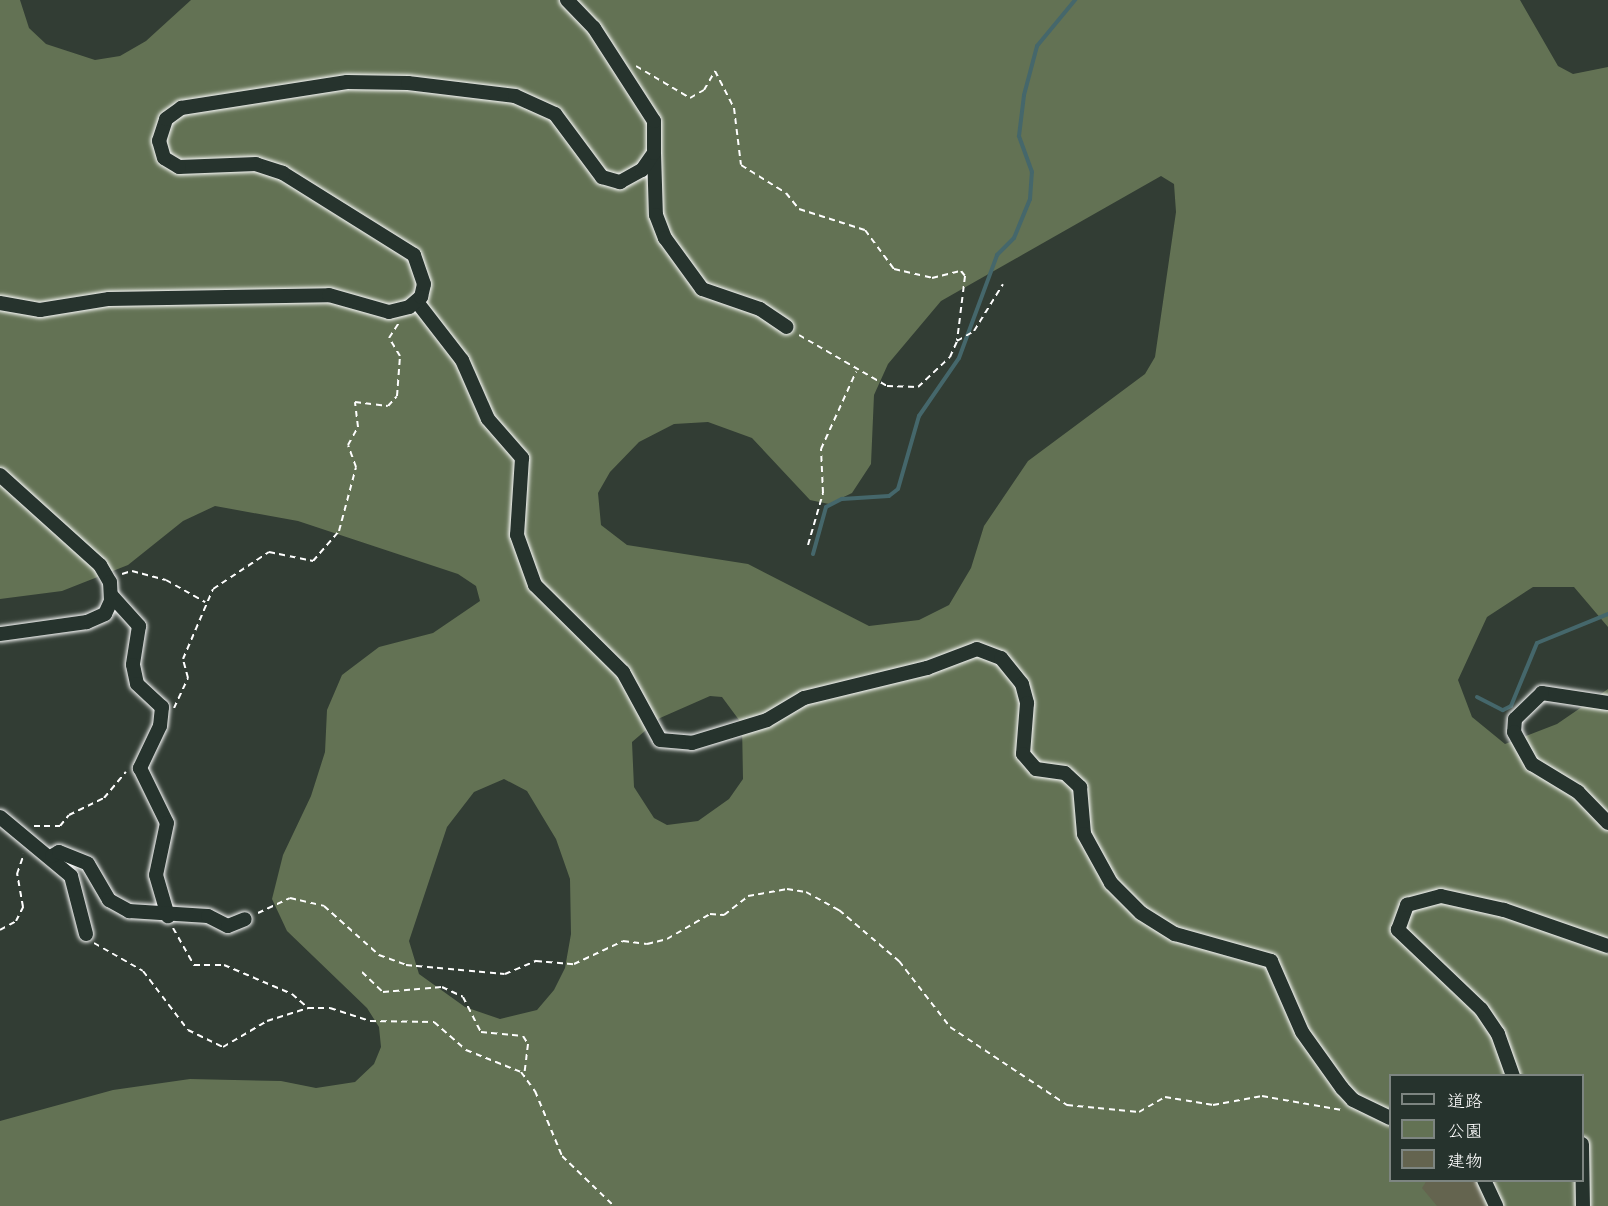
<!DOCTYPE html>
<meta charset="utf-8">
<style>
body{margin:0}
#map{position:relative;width:1608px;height:1206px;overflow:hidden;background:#323d34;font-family:Delius,"Klee One",sans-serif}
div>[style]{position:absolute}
.green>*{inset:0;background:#637254}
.stream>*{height:4px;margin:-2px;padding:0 2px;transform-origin:2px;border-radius:2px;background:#45676b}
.building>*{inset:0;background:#64644f}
.path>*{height:2px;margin-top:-1px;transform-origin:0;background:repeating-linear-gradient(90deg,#fff 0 6px,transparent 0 10.5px)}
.roads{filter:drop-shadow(0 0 2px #fff) drop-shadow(0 0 2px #fff)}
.street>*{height:14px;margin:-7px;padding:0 7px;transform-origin:7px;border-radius:7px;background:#26332d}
span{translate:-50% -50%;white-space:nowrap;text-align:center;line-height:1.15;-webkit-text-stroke:4.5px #26332d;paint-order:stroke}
.legend{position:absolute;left:1389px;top:1074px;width:195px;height:108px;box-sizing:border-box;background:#26332d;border:2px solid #7d8581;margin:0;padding:8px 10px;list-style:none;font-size:18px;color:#fff}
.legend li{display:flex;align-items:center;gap:12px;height:30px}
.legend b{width:30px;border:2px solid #7d8581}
</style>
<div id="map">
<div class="green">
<div style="clip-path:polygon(evenodd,0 0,20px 0,29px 28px,46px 44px,95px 60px,120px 56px,146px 41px,191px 0,1520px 0,1558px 66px,1573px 74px,1608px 67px,1608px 627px,1574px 587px,1533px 587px,1487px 617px,1458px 680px,1472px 717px,1505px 744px,1557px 724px,1608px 689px,1608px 1206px,0 1206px,0 1121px,113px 1090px,190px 1079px,281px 1081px,316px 1088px,355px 1082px,374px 1064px,381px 1047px,379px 1027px,367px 1008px,287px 931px,272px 899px,283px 855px,311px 796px,325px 752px,327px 710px,342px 675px,379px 647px,433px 633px,480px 601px,476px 586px,458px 574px,298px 521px,215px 506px,183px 521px,128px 565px,62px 591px,0 599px,0 0,1161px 176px,1174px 184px,1176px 212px,1155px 357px,1145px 374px,1028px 461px,984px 526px,971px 568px,949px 605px,919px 620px,869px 626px,748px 564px,627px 545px,601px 525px,598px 493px,610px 472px,639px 442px,674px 424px,708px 422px,752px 438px,810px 500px,829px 504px,852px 493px,871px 464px,874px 395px,888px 364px,941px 301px,1161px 176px,0 0,710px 696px,722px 697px,742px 724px,743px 779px,729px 799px,698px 821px,667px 825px,654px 818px,634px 787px,632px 742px,660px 718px,710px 696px,0 0,504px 779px,527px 791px,556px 839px,570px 879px,571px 934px,565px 968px,554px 990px,537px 1010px,500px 1019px,465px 1007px,419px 974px,409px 941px,447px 827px,474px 792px,504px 779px,0 0,1390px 1076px,1582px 1076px,1582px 1180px,1390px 1180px,1390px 1076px)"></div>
</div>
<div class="stream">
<div style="left:813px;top:554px;width:49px;rotate:-74.5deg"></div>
<div style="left:826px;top:507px;width:18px;rotate:-27deg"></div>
<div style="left:842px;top:499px;width:47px;rotate:-3.7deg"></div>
<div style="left:889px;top:496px;width:11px;rotate:-38deg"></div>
<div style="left:898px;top:489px;width:76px;rotate:-74deg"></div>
<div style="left:919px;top:416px;width:70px;rotate:-55.4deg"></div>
<div style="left:959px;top:358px;width:110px;rotate:-69.7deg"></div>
<div style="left:997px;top:255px;width:24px;rotate:-45deg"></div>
<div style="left:1014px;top:238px;width:42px;rotate:-67.7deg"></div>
<div style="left:1030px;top:199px;width:27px;rotate:-86deg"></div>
<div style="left:1032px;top:172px;width:38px;rotate:-110deg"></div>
<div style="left:1019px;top:136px;width:41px;rotate:-83deg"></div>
<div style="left:1024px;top:95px;width:51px;rotate:-75.1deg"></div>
<div style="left:1037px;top:46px;width:60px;rotate:-50.4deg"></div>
<div style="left:1477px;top:697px;width:29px;rotate:27deg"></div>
<div style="left:1503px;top:710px;width:9px;rotate:-27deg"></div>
<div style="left:1511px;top:706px;width:68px;rotate:-67.6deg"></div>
<div style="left:1537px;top:643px;width:77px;rotate:-22.2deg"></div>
</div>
<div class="building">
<div style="clip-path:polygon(1427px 1180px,1475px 1180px,1486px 1206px,1437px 1206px,1422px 1188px)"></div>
</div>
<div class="path">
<div style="left:636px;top:66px;width:63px;rotate:30.7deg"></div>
<div style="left:690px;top:98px;width:16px;rotate:-30deg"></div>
<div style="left:704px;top:90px;width:22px;rotate:-60deg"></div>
<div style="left:715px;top:71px;width:42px;rotate:62.8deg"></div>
<div style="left:734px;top:108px;width:57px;rotate:83deg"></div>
<div style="left:741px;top:165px;width:53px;rotate:31.9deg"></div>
<div style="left:786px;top:193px;width:21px;rotate:51deg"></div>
<div style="left:799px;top:209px;width:69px;rotate:17.7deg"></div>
<div style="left:865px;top:230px;width:49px;rotate:53.4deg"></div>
<div style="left:894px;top:269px;width:39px;rotate:13deg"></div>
<div style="left:932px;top:278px;width:30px;rotate:-14deg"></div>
<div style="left:961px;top:271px;width:6px;rotate:51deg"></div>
<div style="left:965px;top:276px;width:65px;rotate:97deg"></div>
<div style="left:799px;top:335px;width:102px;rotate:30.1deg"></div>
<div style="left:887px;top:386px;width:31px;rotate:2deg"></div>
<div style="left:918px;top:387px;width:44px;rotate:-43.2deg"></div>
<div style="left:950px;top:357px;width:17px;rotate:-66deg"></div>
<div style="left:957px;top:341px;width:20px;rotate:-30deg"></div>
<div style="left:974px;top:331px;width:55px;rotate:-58.3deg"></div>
<div style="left:808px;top:545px;width:54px;rotate:-73.9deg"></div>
<div style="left:823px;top:493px;width:44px;rotate:-92.6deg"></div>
<div style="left:821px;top:449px;width:85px;rotate:-65.6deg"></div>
<div style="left:122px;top:574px;width:10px;rotate:-17deg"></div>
<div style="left:132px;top:571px;width:35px;rotate:15deg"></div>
<div style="left:166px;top:580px;width:45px;rotate:29.4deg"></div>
<div style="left:174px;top:708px;width:33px;rotate:-65deg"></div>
<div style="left:188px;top:678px;width:20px;rotate:-105deg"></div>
<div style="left:183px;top:659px;width:76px;rotate:-66.8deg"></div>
<div style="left:213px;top:589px;width:67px;rotate:-33.5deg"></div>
<div style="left:269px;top:552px;width:45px;rotate:11.6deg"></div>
<div style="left:313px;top:561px;width:40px;rotate:-49deg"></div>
<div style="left:339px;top:531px;width:66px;rotate:-75.1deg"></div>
<div style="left:356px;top:467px;width:23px;rotate:-110deg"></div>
<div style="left:348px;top:445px;width:21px;rotate:-61deg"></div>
<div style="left:358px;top:427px;width:25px;rotate:-97deg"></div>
<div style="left:355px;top:402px;width:33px;rotate:7deg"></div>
<div style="left:388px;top:406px;width:13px;rotate:-48deg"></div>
<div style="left:397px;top:396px;width:40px;rotate:-85.7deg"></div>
<div style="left:400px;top:356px;width:21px;rotate:-121deg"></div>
<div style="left:389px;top:338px;width:17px;rotate:-57deg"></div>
<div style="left:34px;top:826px;width:26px"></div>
<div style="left:60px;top:826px;width:14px;rotate:-51deg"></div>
<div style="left:69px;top:815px;width:39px;rotate:-26deg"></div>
<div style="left:104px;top:798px;width:34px;rotate:-50deg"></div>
<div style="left:258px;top:913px;width:35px;rotate:-25deg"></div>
<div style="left:290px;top:898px;width:35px;rotate:13deg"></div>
<div style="left:324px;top:906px;width:74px;rotate:41.7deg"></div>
<div style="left:379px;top:955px;width:29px;rotate:20deg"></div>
<div style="left:406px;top:965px;width:99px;rotate:5.2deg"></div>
<div style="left:505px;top:974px;width:34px;rotate:-23deg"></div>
<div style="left:536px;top:961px;width:38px;rotate:5deg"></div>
<div style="left:574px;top:964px;width:54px;rotate:-25.1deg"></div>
<div style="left:623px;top:941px;width:24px;rotate:7deg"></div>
<div style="left:647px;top:944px;width:21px;rotate:-14deg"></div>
<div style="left:667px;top:939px;width:50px;rotate:-30.2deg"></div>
<div style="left:710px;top:914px;width:14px;rotate:4deg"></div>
<div style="left:724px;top:915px;width:31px;rotate:-38deg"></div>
<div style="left:748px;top:896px;width:40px;rotate:-10deg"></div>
<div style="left:787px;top:889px;width:19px;rotate:9deg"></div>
<div style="left:806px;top:892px;width:38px;rotate:29deg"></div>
<div style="left:839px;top:910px;width:79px;rotate:40.4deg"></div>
<div style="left:899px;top:961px;width:83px;rotate:52.3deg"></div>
<div style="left:950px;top:1027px;width:141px;rotate:33.7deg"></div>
<div style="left:1067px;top:1105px;width:72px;rotate:5.6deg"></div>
<div style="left:1139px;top:1112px;width:30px;rotate:-30deg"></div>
<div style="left:1165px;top:1097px;width:49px;rotate:9.5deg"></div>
<div style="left:1213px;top:1105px;width:50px;rotate:-10.4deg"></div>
<div style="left:1262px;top:1096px;width:81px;rotate:9.9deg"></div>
<div style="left:173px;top:928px;width:43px;rotate:60.4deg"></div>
<div style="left:194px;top:965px;width:30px"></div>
<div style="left:224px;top:965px;width:74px;rotate:23.1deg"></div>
<div style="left:292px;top:994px;width:21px;rotate:41deg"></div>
<div style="left:0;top:930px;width:18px;rotate:-29deg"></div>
<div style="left:16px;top:921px;width:16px;rotate:-63deg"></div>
<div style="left:23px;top:907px;width:34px;rotate:-100deg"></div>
<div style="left:17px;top:874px;width:21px;rotate:-71deg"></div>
<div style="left:94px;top:943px;width:56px;rotate:29.7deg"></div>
<div style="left:143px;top:971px;width:74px;rotate:52.7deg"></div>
<div style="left:188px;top:1030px;width:39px;rotate:26deg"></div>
<div style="left:223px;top:1047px;width:51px;rotate:-30.6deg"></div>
<div style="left:267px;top:1021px;width:43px;rotate:-17.6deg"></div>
<div style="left:308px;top:1008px;width:22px"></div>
<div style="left:330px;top:1008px;width:42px;rotate:18deg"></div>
<div style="left:370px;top:1021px;width:64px;rotate:0.9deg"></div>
<div style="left:434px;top:1022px;width:43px;rotate:41.2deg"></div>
<div style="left:466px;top:1050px;width:59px;rotate:21.8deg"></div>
<div style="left:521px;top:1072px;width:24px;rotate:54deg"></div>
<div style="left:535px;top:1091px;width:70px;rotate:67.4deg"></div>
<div style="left:562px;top:1156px;width:72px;rotate:43.9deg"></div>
<div style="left:362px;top:972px;width:29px;rotate:44deg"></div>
<div style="left:383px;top:992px;width:59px;rotate:-4.8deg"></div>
<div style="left:442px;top:987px;width:23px;rotate:25deg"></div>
<div style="left:463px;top:997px;width:39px;rotate:63deg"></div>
<div style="left:481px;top:1032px;width:42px;rotate:5.4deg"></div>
<div style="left:523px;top:1036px;width:9px;rotate:58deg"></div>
<div style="left:528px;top:1044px;width:32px;rotate:97deg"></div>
</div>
<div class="roads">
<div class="street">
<div style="left:654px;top:153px;width:62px;rotate:88.2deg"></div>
<div style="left:656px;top:215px;width:25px;rotate:69deg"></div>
<div style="left:665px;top:238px;width:63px;rotate:54deg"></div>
<div style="left:702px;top:289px;width:61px;rotate:19deg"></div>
<div style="left:760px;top:309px;width:32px;rotate:34deg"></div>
<div style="left:417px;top:302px;width:73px;rotate:52.2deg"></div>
<div style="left:462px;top:360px;width:64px;rotate:66.2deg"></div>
<div style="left:488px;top:419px;width:52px;rotate:48.9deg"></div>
<div style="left:522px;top:458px;width:77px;rotate:93.7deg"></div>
<div style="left:517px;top:535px;width:53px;rotate:70.2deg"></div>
<div style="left:535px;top:585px;width:124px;rotate:44.7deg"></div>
<div style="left:623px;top:672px;width:77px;rotate:61.4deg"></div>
<div style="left:660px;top:740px;width:32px;rotate:5deg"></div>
<div style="left:692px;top:743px;width:78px;rotate:-17deg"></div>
<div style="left:767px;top:720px;width:43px;rotate:-30.7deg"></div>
<div style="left:804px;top:698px;width:127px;rotate:-13.7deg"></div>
<div style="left:927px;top:668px;width:53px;rotate:-20.8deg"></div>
<div style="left:977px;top:649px;width:26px;rotate:21deg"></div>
<div style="left:1001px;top:658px;width:33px;rotate:51deg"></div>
<div style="left:1022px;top:684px;width:20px;rotate:75deg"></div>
<div style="left:1027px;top:703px;width:51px;rotate:94.5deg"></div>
<div style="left:1023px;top:754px;width:20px;rotate:49deg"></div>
<div style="left:1036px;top:769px;width:29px;rotate:8deg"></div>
<div style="left:1065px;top:773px;width:21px;rotate:43deg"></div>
<div style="left:1080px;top:787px;width:47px;rotate:85.1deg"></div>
<div style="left:1084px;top:834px;width:56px;rotate:61.1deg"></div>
<div style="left:1111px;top:883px;width:42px;rotate:45deg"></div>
<div style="left:1141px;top:913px;width:40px;rotate:32deg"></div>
<div style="left:1175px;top:934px;width:100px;rotate:15.7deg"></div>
<div style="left:1271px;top:961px;width:77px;rotate:66.4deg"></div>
<div style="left:1302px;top:1032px;width:69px;rotate:54.5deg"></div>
<div style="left:1342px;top:1088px;width:16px;rotate:47deg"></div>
<div style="left:1353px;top:1100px;width:41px;rotate:25.9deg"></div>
<div style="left:0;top:303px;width:41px;rotate:9.9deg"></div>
<div style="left:40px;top:310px;width:70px;rotate:-9.1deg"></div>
<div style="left:109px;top:299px;width:220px;rotate:-1deg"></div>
<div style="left:329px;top:295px;width:62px;rotate:15.8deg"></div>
<div style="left:389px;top:312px;width:21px;rotate:-14deg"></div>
<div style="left:409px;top:307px;width:16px;rotate:-40deg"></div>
<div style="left:421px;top:297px;width:13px;rotate:-77deg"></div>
<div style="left:424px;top:284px;width:31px;rotate:-109deg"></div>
<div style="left:414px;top:255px;width:155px;rotate:-148deg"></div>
<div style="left:283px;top:173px;width:28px;rotate:-162deg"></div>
<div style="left:256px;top:164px;width:77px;rotate:177.8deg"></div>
<div style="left:179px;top:167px;width:17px;rotate:-149deg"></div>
<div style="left:164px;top:158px;width:18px;rotate:-106deg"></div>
<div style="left:159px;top:141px;width:23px;rotate:-72deg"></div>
<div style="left:166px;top:119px;width:19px;rotate:-36deg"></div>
<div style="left:181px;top:108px;width:168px;rotate:-8.9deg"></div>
<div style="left:347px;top:82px;width:61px;rotate:0.9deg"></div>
<div style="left:408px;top:83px;width:108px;rotate:6.9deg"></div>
<div style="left:515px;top:96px;width:44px;rotate:24.2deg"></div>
<div style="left:555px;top:114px;width:79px;rotate:53.3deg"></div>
<div style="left:602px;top:177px;width:19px;rotate:16deg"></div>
<div style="left:620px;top:182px;width:25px;rotate:-29deg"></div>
<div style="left:642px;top:170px;width:21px;rotate:-55deg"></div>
<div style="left:654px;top:153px;width:32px;rotate:-90deg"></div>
<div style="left:654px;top:121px;width:111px;rotate:-122.8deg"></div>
<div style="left:594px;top:28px;width:39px;rotate:-134deg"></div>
<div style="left:0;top:475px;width:135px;rotate:42deg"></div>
<div style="left:100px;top:565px;width:20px;rotate:60deg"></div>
<div style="left:110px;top:582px;width:19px;rotate:87deg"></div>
<div style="left:111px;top:601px;width:14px;rotate:115deg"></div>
<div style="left:105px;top:614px;width:20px;rotate:156deg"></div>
<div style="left:87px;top:622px;width:88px;rotate:172.1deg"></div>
<div style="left:111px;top:595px;width:42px;rotate:47.9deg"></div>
<div style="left:139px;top:626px;width:39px;rotate:99deg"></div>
<div style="left:133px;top:665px;width:19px;rotate:78deg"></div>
<div style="left:137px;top:684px;width:34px;rotate:43deg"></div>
<div style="left:162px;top:707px;width:19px;rotate:96deg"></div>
<div style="left:160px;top:726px;width:47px;rotate:115.5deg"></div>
<div style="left:140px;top:768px;width:61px;rotate:63.9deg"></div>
<div style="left:167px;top:823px;width:53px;rotate:101.9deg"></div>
<div style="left:156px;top:875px;width:43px;rotate:73.7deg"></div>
<div style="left:1608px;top:703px;width:67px;rotate:-171.4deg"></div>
<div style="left:1542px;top:693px;width:37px;rotate:136deg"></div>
<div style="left:1515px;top:719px;width:13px;rotate:94deg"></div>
<div style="left:1514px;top:732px;width:37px;rotate:61deg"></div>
<div style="left:1532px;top:764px;width:54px;rotate:31.3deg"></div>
<div style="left:1578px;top:792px;width:43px;rotate:45.9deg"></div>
<div style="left:0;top:817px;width:92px;rotate:39.7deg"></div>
<div style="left:71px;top:876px;width:60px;rotate:75.5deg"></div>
<div style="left:52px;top:856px;width:8px;rotate:-30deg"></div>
<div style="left:59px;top:852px;width:31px;rotate:22deg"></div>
<div style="left:88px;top:864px;width:42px;rotate:59.7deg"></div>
<div style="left:109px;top:900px;width:23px;rotate:29deg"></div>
<div style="left:129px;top:911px;width:79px;rotate:3.6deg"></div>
<div style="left:208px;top:916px;width:22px;rotate:27deg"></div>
<div style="left:228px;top:926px;width:18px;rotate:-22deg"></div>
<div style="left:1513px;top:1076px;width:45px;rotate:-109.7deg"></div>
<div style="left:1498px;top:1034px;width:30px;rotate:-124deg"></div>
<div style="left:1481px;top:1009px;width:115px;rotate:-136.4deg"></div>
<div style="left:1398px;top:930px;width:27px;rotate:-70deg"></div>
<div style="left:1407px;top:905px;width:35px;rotate:-15deg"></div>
<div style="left:1441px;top:896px;width:65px;rotate:12.5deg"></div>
<div style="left:1504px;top:910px;width:110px;rotate:19.1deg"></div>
<div style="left:1582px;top:1144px;width:62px;rotate:89.1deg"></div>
<div style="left:1484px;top:1180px;width:29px;rotate:65deg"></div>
</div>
</div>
<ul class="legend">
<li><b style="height:8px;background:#26332d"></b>道路</li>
<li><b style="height:16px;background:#637254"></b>公園</li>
<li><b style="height:16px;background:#64644f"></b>建物</li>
</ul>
</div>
